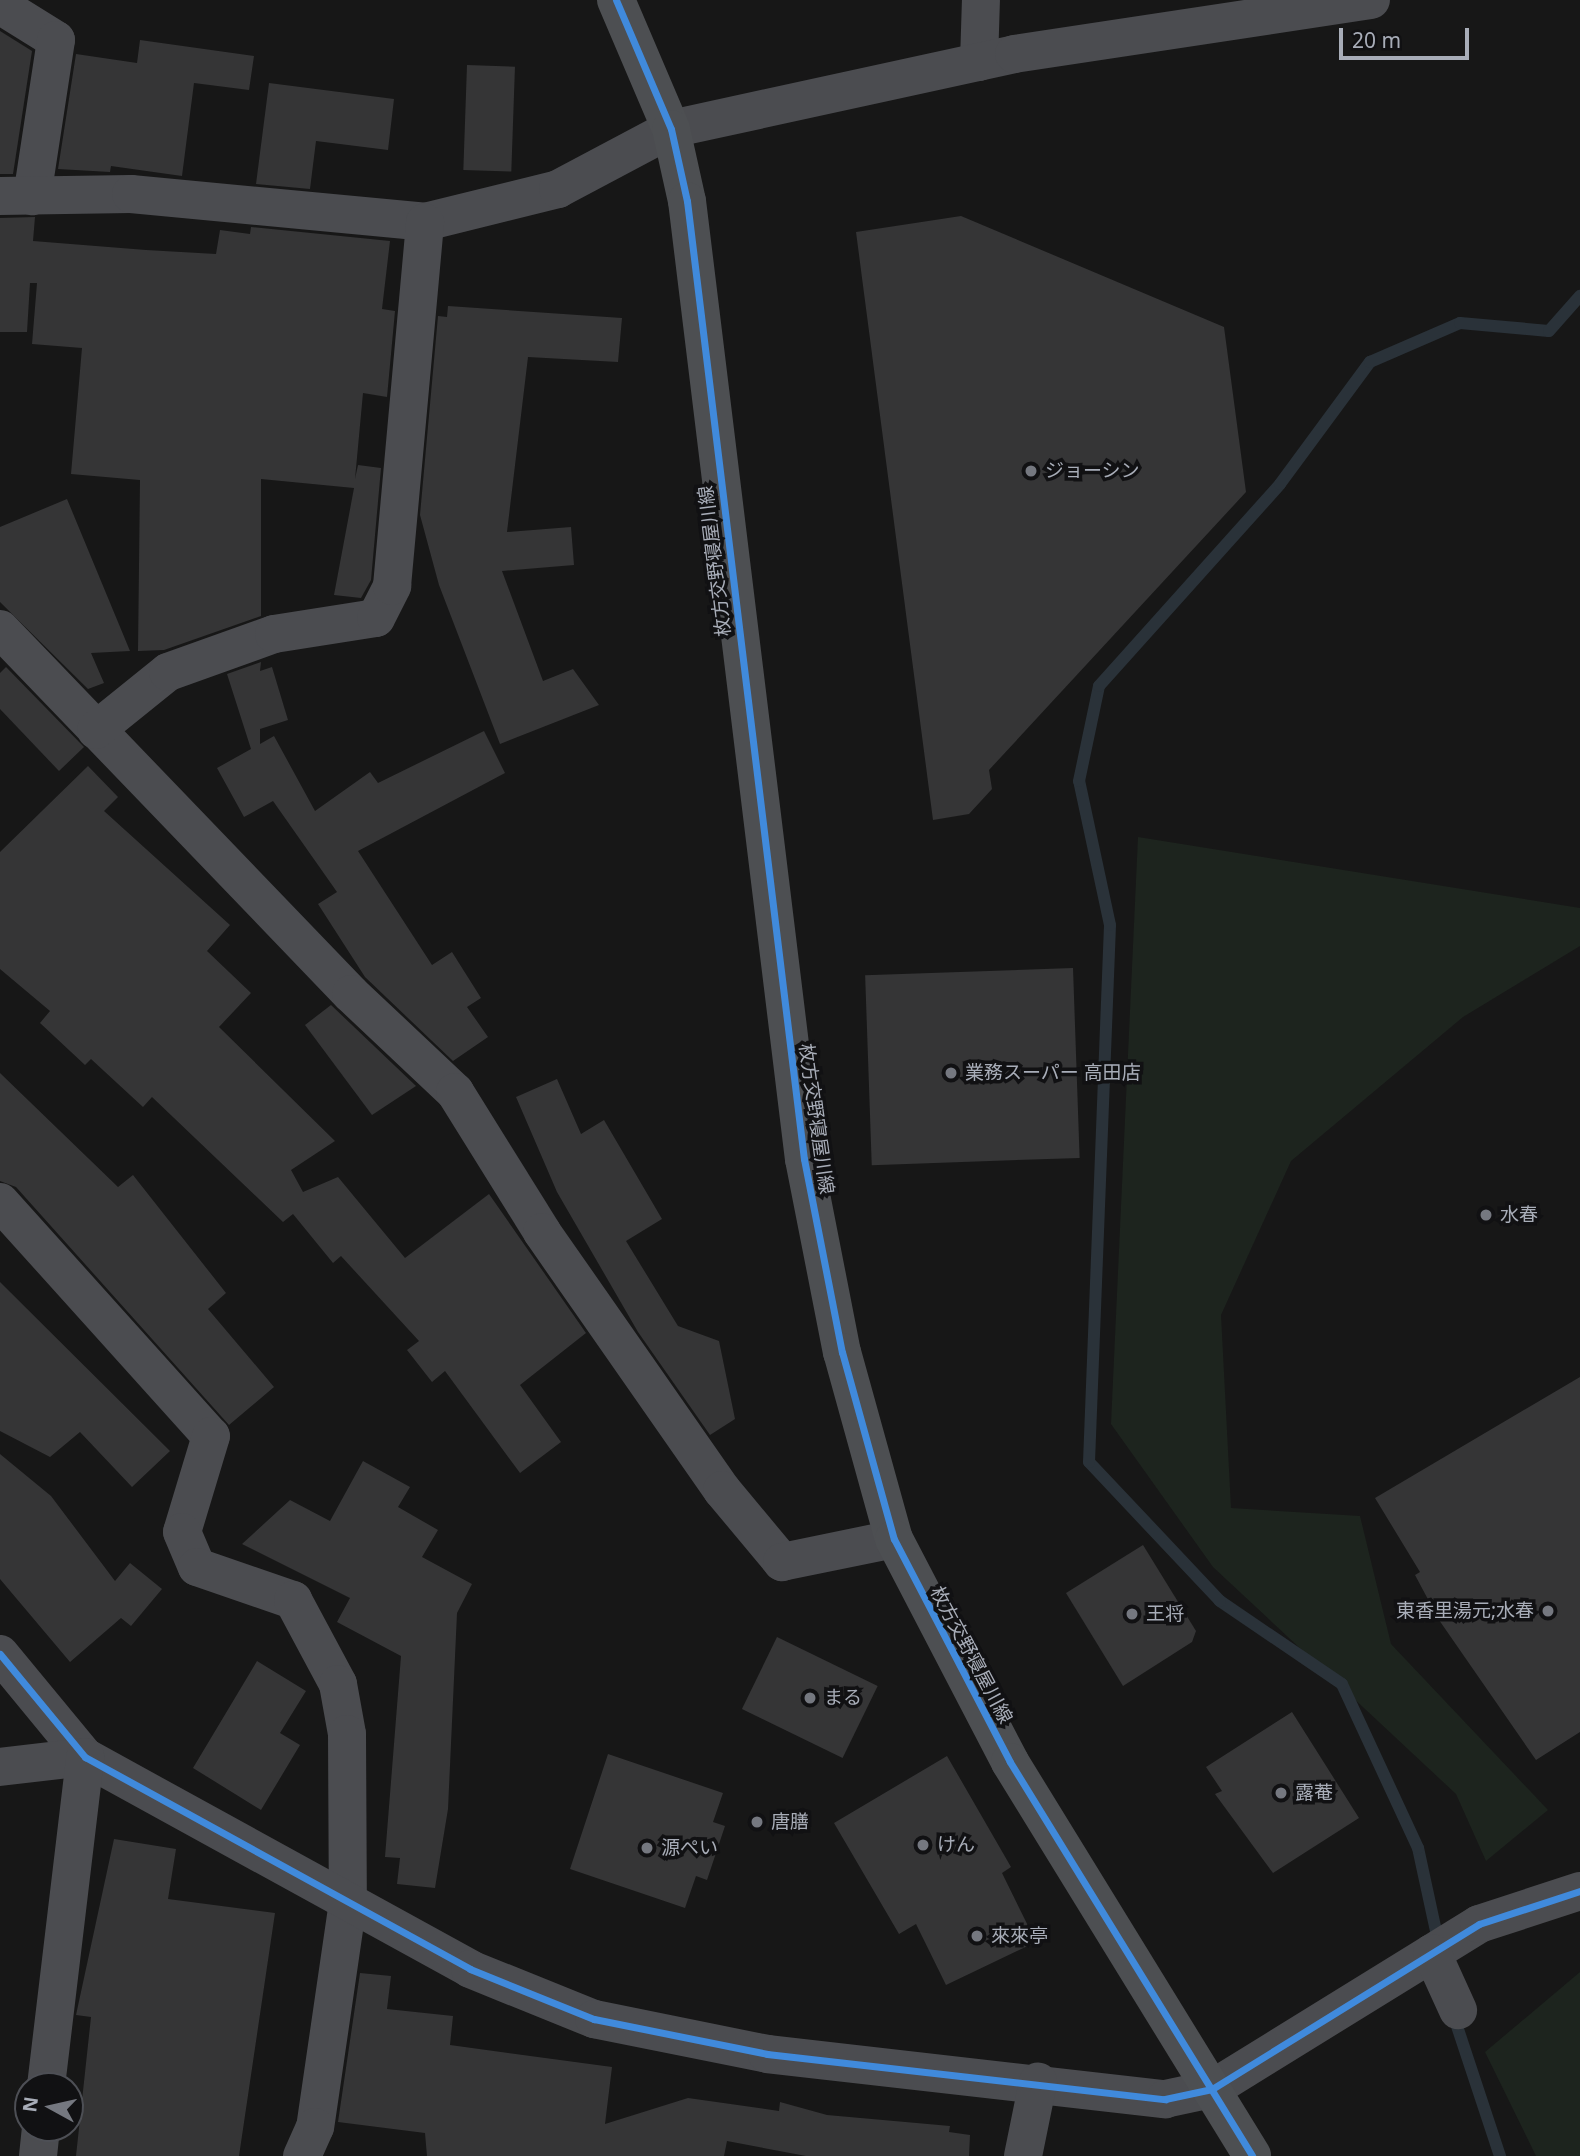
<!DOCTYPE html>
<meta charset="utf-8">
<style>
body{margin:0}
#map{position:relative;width:1580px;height:2156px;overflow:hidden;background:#171717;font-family:"Noto Sans","Noto Sans JP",sans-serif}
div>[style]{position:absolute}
.green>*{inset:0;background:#1d241e}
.stream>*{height:12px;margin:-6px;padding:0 6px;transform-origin:6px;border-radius:6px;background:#2a3239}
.building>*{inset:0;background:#353536;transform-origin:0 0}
.minor>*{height:38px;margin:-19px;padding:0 19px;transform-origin:19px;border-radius:19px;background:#4b4c50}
.major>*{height:38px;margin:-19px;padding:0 19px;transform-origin:19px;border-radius:19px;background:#4d4f52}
.cycleway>*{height:7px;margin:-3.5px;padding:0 3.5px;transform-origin:3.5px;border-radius:3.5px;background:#408adc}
.dots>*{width:19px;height:19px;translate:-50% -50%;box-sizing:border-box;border:4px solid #111113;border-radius:50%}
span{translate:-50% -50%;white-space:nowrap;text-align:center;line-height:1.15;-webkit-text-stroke:7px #111113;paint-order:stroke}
.poi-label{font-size:19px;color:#a8adb8}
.left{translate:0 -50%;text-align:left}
.right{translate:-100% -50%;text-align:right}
.street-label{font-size:19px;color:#a8adb8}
.north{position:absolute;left:14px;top:2072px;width:70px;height:70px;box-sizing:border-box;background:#111113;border:2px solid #4d4f55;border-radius:50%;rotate:278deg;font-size:19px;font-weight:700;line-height:28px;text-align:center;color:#a8adb8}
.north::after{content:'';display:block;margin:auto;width:24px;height:32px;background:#757880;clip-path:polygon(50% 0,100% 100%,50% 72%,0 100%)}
.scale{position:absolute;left:1339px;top:28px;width:130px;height:32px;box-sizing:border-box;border:4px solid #a8adb8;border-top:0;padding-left:9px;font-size:21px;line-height:24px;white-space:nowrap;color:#a8adb8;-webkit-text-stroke:5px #111113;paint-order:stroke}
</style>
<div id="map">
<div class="green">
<div style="clip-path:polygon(1138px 837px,1580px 908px,1580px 946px,1463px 1017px,1291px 1161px,1221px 1315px,1231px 1508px,1360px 1516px,1391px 1644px,1548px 1810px,1486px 1861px,1456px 1794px,1213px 1567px,1111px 1424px)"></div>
<div style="clip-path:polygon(1580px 1972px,1580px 2156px,1536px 2156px,1485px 2052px)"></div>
</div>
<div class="stream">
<div style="left:1439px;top:1945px;width:99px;rotate:-102.2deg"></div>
<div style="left:1418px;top:1848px;width:181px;rotate:-114.9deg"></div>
<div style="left:1342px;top:1684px;width:148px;rotate:-145.8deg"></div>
<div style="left:1220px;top:1601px;width:191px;rotate:-133.3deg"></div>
<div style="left:1089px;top:1462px;width:537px;rotate:-87.76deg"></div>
<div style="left:1110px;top:925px;width:147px;rotate:-102.1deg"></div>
<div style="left:1079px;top:781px;width:97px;rotate:-78.1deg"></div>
<div style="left:1099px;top:686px;width:271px;rotate:-48.1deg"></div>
<div style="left:1280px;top:484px;width:152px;rotate:-53.6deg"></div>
<div style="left:1370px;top:362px;width:98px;rotate:-23.4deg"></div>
<div style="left:1460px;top:323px;width:89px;rotate:5.1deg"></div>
<div style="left:1549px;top:331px;width:47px;rotate:-48.5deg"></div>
<div style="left:1453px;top:2014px;width:150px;rotate:71.7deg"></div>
</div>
<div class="building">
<div style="clip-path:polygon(0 31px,32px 51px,13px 174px,0 174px)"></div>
<div style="clip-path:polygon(140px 40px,254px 56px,249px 90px,194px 83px,182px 176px,111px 166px,110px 172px,58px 169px,76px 54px,137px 63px)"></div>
<div style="left:467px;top:65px;width:48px;height:105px;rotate:2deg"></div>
<div style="clip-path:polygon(269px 83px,394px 99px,388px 150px,316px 141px,310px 189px,256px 184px)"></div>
<div style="clip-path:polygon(961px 216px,1224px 327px,1246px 492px,989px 770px,992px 789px,969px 814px,933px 820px,856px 232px)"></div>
<div style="clip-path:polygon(35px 217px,33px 241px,146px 250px,216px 254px,220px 230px,250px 234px,251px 227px,390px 241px,382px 309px,395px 311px,387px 397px,363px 393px,355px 479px,358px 465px,381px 468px,371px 580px,361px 598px,334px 595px,354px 488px,261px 479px,261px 616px,164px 650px,138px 651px,140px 480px,71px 474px,82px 348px,32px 344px,37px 283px,30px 283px,27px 332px,0 332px,0 218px)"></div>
<div style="clip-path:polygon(448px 306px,622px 318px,618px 362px,528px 357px,507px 532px,571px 527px,574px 565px,502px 571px,543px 681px,573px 669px,599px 705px,500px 744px,439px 585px,420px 515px,438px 316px,447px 317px)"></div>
<div style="clip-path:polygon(67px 499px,130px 651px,91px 653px,104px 683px,88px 689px,0 602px,0 527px)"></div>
<div style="clip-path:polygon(261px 662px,260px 671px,272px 667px,288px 720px,260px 729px,260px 744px,274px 736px,315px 811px,370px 772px,378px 783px,484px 731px,505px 773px,358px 851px,432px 965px,452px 952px,481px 998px,467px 1007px,488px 1037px,453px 1061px,365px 977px,318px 904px,337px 892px,273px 801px,244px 817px,217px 768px,251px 749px,227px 674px)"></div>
<div style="clip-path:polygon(6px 667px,84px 747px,59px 771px,0 709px,0 673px)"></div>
<div style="clip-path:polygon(88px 766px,118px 797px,104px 811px,230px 925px,207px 951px,251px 993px,219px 1027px,335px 1141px,291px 1170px,303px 1192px,338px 1177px,405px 1258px,489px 1194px,586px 1333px,520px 1385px,561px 1442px,520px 1473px,445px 1371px,432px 1382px,407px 1350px,419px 1341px,341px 1256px,333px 1263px,293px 1214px,283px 1222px,152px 1097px,143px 1107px,91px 1059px,85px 1065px,40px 1023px,50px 1011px,0 969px,0 852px)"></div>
<div style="left:1073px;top:968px;width:190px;height:208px;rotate:88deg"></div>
<div style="clip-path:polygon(331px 1005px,416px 1086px,372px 1115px,305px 1025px)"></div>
<div style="clip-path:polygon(0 1073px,118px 1187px,133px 1175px,226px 1293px,208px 1309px,274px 1387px,229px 1425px,16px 1187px,0 1181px)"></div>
<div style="clip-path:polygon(557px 1079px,581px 1134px,604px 1120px,662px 1219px,626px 1241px,678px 1326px,719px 1341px,735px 1419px,710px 1435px,638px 1332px,557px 1192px,516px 1097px)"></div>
<div style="clip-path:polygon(0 1282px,170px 1451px,132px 1487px,80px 1432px,50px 1457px,0 1431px)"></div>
<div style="clip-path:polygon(1580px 1377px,1580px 1732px,1536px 1760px,1439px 1620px,1415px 1575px,1420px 1572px,1375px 1498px)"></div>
<div style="clip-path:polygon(0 1454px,51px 1496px,115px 1581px,130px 1563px,162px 1589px,131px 1626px,121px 1618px,70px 1662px,0 1579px)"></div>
<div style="clip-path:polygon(363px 1461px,410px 1487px,398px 1507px,438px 1530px,422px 1557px,472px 1584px,457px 1613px,448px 1809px,435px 1888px,397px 1884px,400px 1858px,385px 1857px,401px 1656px,337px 1622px,350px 1598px,242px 1544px,290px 1500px,330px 1521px)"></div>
<div style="clip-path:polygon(1143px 1545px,1196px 1631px,1192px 1642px,1123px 1686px,1066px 1593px)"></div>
<div style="left:777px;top:1637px;width:112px;height:80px;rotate:26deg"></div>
<div style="clip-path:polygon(257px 1661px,306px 1691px,280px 1733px,300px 1745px,261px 1810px,193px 1768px)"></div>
<div style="clip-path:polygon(1292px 1712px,1359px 1818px,1273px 1873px,1215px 1794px,1222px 1791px,1206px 1767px)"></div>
<div style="clip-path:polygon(608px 1754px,723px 1793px,713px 1822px,725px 1826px,707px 1880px,696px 1876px,685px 1908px,570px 1869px)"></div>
<div style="clip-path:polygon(947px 1756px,1011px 1867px,1002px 1873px,1036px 1942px,946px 1985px,916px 1924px,899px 1934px,834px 1823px)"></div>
<div style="clip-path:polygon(114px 1839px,176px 1849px,168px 1899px,275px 1913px,239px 2156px,76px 2156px,91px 2017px,76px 2015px)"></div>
<div style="clip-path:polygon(360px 1973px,391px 1976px,387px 2009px,453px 2016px,450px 2045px,612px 2067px,605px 2124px,688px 2098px,779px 2111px,780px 2102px,827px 2115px,950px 2126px,949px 2132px,970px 2135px,969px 2156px,806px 2156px,727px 2141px,724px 2156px,427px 2156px,425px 2133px,338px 2122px)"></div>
</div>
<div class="minor">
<div style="left:0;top:5px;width:66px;rotate:32deg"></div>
<div style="left:56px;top:40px;width:158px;rotate:98.7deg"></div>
<div style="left:979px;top:62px;width:62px;rotate:-88.2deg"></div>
<div style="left:0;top:196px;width:131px;rotate:-0.9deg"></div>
<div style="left:131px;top:194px;width:295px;rotate:5.4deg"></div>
<div style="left:425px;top:222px;width:137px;rotate:-13.9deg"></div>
<div style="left:558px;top:189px;width:128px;rotate:-28deg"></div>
<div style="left:671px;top:129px;width:351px;rotate:-12.3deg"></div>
<div style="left:1014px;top:54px;width:361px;rotate:-8.6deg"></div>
<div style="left:0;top:629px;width:506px;rotate:46.12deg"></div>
<div style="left:351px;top:994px;width:143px;rotate:43.3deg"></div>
<div style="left:455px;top:1092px;width:165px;rotate:58.1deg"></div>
<div style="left:542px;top:1232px;width:315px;rotate:55.1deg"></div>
<div style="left:722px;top:1490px;width:94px;rotate:50.2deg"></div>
<div style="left:782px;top:1562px;width:114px;rotate:-11.6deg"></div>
<div style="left:96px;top:730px;width:92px;rotate:-38.9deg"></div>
<div style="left:168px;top:672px;width:113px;rotate:-19.7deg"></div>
<div style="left:274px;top:634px;width:103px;rotate:-8.9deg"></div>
<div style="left:376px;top:618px;width:36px;rotate:-63deg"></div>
<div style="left:392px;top:586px;width:365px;rotate:-84.8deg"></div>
<div style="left:0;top:1202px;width:315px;rotate:48deg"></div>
<div style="left:211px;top:1436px;width:100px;rotate:106.8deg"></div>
<div style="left:182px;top:1532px;width:38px;rotate:67deg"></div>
<div style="left:197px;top:1567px;width:102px;rotate:19deg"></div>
<div style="left:293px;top:1600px;width:95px;rotate:61.8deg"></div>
<div style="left:338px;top:1684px;width:51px;rotate:79.8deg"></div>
<div style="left:347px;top:1734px;width:168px;rotate:89.7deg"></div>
<div style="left:348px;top:1902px;width:227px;rotate:98.3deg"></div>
<div style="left:315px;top:2127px;width:32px;rotate:114deg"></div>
<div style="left:0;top:1654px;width:134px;rotate:50.5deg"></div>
<div style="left:85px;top:1757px;width:440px;rotate:28.8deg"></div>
<div style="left:470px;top:1969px;width:134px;rotate:22deg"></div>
<div style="left:594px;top:2019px;width:177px;rotate:11.4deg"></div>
<div style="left:767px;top:2054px;width:401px;rotate:6.5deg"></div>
<div style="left:1165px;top:2099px;width:48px;rotate:-12deg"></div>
<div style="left:1212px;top:2089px;width:314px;rotate:-31.7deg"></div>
<div style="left:1479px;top:1924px;width:106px;rotate:-18.1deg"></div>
<div style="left:0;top:1767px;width:86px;rotate:-6.7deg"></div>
<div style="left:1432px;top:1953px;width:63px;rotate:65.5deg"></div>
<div style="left:46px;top:2086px;width:331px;rotate:-83.2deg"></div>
<div style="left:38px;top:2156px;width:28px;rotate:-84deg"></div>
<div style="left:1023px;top:2156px;width:76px;rotate:-78.5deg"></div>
</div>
<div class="major">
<div style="left:616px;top:0;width:140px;rotate:66.9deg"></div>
<div style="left:671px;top:129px;width:74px;rotate:77.5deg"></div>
<div style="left:687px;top:201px;width:965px;rotate:83.04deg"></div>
<div style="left:804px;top:1159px;width:197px;rotate:78.9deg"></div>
<div style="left:842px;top:1352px;width:194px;rotate:74.5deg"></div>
<div style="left:894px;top:1539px;width:251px;rotate:62.5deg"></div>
<div style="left:1010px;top:1762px;width:462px;rotate:58.4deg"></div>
</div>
<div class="cycleway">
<div style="left:616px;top:0;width:140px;rotate:66.9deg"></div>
<div style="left:671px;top:129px;width:74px;rotate:77.5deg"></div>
<div style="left:687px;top:201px;width:965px;rotate:83.04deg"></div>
<div style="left:804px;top:1159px;width:197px;rotate:78.9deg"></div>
<div style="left:842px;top:1352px;width:194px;rotate:74.5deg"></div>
<div style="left:894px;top:1539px;width:251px;rotate:62.5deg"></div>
<div style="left:1010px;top:1762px;width:462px;rotate:58.4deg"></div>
<div style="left:0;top:1654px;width:134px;rotate:50.5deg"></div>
<div style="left:85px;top:1757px;width:440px;rotate:28.8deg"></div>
<div style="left:470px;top:1969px;width:134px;rotate:22deg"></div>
<div style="left:594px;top:2019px;width:177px;rotate:11.4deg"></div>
<div style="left:767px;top:2054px;width:401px;rotate:6.5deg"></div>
<div style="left:1165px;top:2099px;width:48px;rotate:-12deg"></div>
<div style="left:1212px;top:2089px;width:314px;rotate:-31.7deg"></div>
<div style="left:1479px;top:1924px;width:106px;rotate:-18.1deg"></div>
</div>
<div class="dots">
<div style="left:1031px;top:471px;background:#757880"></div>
<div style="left:951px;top:1073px;background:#757880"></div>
<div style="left:1486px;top:1215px;background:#757880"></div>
<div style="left:1548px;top:1611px;background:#757880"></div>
<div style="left:1132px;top:1614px;background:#757880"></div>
<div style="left:810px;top:1698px;background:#757880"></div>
<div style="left:1281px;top:1793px;background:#757880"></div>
<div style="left:757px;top:1822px;background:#757880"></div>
<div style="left:923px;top:1845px;background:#757880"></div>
<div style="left:647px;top:1848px;background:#757880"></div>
<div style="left:977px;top:1936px;background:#757880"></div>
</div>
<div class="poi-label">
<span class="left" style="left:1045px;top:471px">ジョーシン</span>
<span class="left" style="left:965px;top:1073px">業務スーパー 高田店</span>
<span class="left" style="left:1500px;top:1215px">水春</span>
<span class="right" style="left:1534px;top:1611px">東香里湯元;水春</span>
<span class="left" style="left:1146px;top:1614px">王将</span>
<span class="left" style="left:824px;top:1698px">まる</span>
<span class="left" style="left:1295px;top:1793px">露菴</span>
<span class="left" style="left:771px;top:1822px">唐膳</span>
<span class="left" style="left:937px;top:1845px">けん</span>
<span class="left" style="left:661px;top:1848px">源ぺい</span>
<span class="left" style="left:991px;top:1936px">來來亭</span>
</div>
<div class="street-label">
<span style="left:715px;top:561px;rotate:-97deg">枚方交野寝屋川線</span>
<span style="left:816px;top:1119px;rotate:82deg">枚方交野寝屋川線</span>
<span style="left:971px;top:1655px;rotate:62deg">枚方交野寝屋川線</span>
</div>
<div class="north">N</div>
<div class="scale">20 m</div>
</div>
